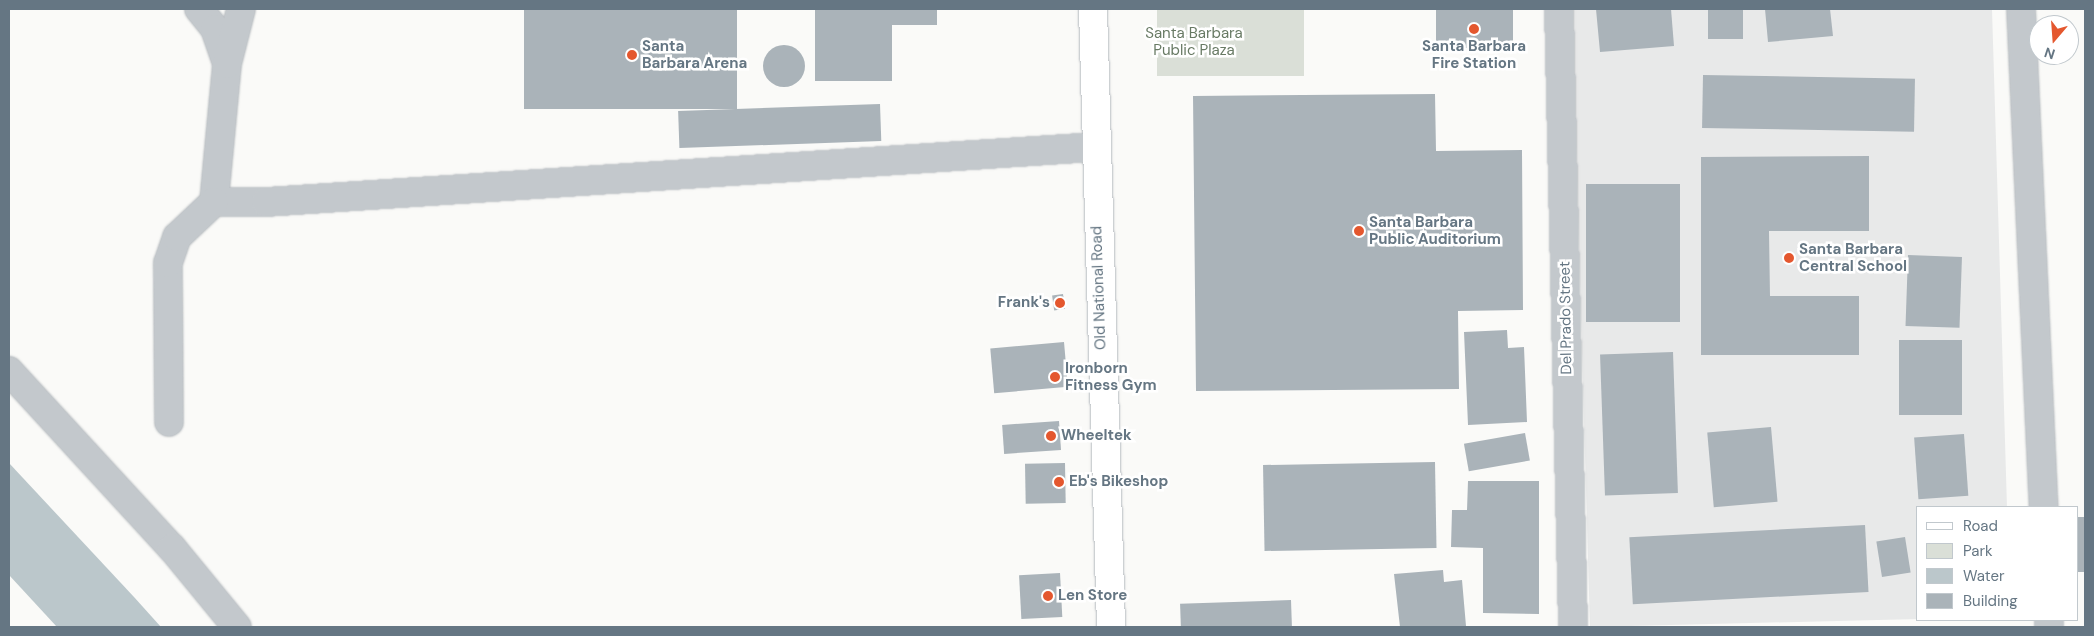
<!DOCTYPE html>
<style>
body{margin:0}
#map{position:relative;width:2094px;height:636px;overflow:hidden;background:#fafaf8;font-family:"DM Sans",sans-serif}
div>[style]{position:absolute}
.built>*{inset:0;background:#e8e9e9}
.green>*{inset:0;background:#dadfd7;transform-origin:0 0}
.water>*{inset:0;background:#bbc7cb}
.building>*{inset:0;background:#aab3b9;transform-origin:0 0}
.round{border-radius:50%}
.roads{filter:drop-shadow(0 0 1px #b5babe) drop-shadow(0 0 1px #b5babe)}
.minor>*{height:28px;margin:-14px;padding:0 14px;transform-origin:14px;border-radius:14px;background:#c3c8cc}
.major>*{height:28px;margin:-14px;padding:0 14px;transform-origin:14px;border-radius:14px;background:#fff}
.dots>*{width:14px;height:14px;translate:-50% -50%;box-sizing:border-box;border:2px solid #fff;border-radius:50%}
span{translate:-50% -50%;white-space:nowrap;text-align:center;line-height:1.15;-webkit-text-stroke:5px #fff;paint-order:stroke}
.park-label{font-size:15px;color:#687a64}
.poi-label{font-size:15px;color:#657683;font-weight:700}
.left{translate:0 -50%;text-align:left}
.right{translate:-100% -50%;text-align:right}
.street-label{font-size:15px;color:#657683}
.frame{position:absolute;inset:0;border:10px solid #657683;pointer-events:none}
.legend{position:absolute;left:1916px;top:506px;width:162px;height:115px;box-sizing:border-box;background:#fff;border:1px solid #c1c8cd;margin:0;padding:6px 9px;list-style:none;font-size:15px;color:#657683}
.legend li{display:flex;align-items:center;gap:10px;height:25px}
.legend b{width:25px;border:1px solid #c1c8cd}
.north{position:absolute;left:2029px;top:15px;width:50px;height:50px;box-sizing:border-box;background:#fff;border:1px solid #c1c8cd;border-radius:50%;rotate:198deg;font-size:14px;font-weight:700;line-height:20px;text-align:center;color:#657683}
.north::after{content:'';display:block;margin:auto;width:18px;height:22px;background:#e4572e;clip-path:polygon(50% 0,100% 100%,50% 72%,0 100%)}
</style>
<div id="map">
<div class="built">
<div style="clip-path:polygon(1572px 9px,1992px 9px,2007px 507px,1918px 507px,1918px 619px,1590px 627px)"></div>
</div>
<div class="green">
<div style="left:1157px;top:9px;width:147px;height:67px"></div>
</div>
<div class="water">
<div style="clip-path:polygon(9px 463px,134px 597px,161px 627px,57px 627px,9px 575px)"></div>
</div>
<div class="building">
<div style="left:524px;top:9px;width:213px;height:100px"></div>
<div style="clip-path:polygon(815px 9px,937px 9px,937px 25px,892px 25px,892px 81px,815px 81px)"></div>
<div style="left:1436px;top:9px;width:77px;height:39px"></div>
<div style="clip-path:polygon(1596px 9px,1671px 9px,1674px 46px,1600px 52px)"></div>
<div style="left:1708px;top:9px;width:35px;height:30px"></div>
<div style="clip-path:polygon(1765px 9px,1830px 9px,1833px 36px,1768px 42px)"></div>
<div class="round" style="left:763px;top:45px;width:42px;height:42px"></div>
<div style="left:1703px;top:75px;width:212px;height:53px;rotate:1deg"></div>
<div style="clip-path:polygon(1435px 94px,1436px 151px,1522px 150px,1523px 310px,1458px 311px,1459px 389px,1196px 391px,1193px 96px)"></div>
<div style="left:880px;top:104px;width:37px;height:202px;rotate:88deg"></div>
<div style="clip-path:polygon(1869px 156px,1869px 231px,1769px 231px,1770px 296px,1859px 296px,1859px 355px,1701px 355px,1701px 157px)"></div>
<div style="left:1680px;top:184px;width:138px;height:94px;rotate:90deg"></div>
<div style="left:1908px;top:255px;width:54px;height:71px;rotate:2deg"></div>
<div style="left:1063px;top:294px;width:15px;height:11px;rotate:82deg"></div>
<div style="clip-path:polygon(1507px 330px,1508px 348px,1524px 347px,1527px 422px,1468px 425px,1464px 332px)"></div>
<div style="left:1899px;top:340px;width:63px;height:75px"></div>
<div style="left:1064px;top:342px;width:45px;height:74px;rotate:85deg"></div>
<div style="left:1673px;top:352px;width:141px;height:73px;rotate:88deg"></div>
<div style="left:1059px;top:421px;width:29px;height:57px;rotate:86deg"></div>
<div style="left:1771px;top:427px;width:75px;height:64px;rotate:85deg"></div>
<div style="left:1525px;top:433px;width:28px;height:62px;rotate:80deg"></div>
<div style="left:1964px;top:434px;width:62px;height:50px;rotate:86deg"></div>
<div style="left:1435px;top:462px;width:86px;height:172px;rotate:89deg"></div>
<div style="left:1065px;top:463px;width:40px;height:40px;rotate:89deg"></div>
<div style="clip-path:polygon(1468px 481px,1539px 481px,1539px 614px,1483px 613px,1483px 548px,1451px 547px,1452px 510px,1467px 510px)"></div>
<div style="left:2078px;top:517px;width:7px;height:55px"></div>
<div style="left:1865px;top:525px;width:67px;height:236px;rotate:87deg"></div>
<div style="left:1905px;top:537px;width:36px;height:29px;rotate:81deg"></div>
<div style="clip-path:polygon(1443px 570px,1444px 582px,1462px 580px,1466px 626px,1400px 627px,1394px 574px)"></div>
<div style="left:1060px;top:573px;width:44px;height:41px;rotate:87deg"></div>
<div style="left:1291px;top:600px;width:27px;height:111px;rotate:88deg"></div>
</div>
<div class="roads">
<div class="minor">
<div style="left:199px;top:9px;width:26px;rotate:51deg"></div>
<div style="left:215px;top:29px;width:37px;rotate:71deg"></div>
<div style="left:227px;top:64px;width:139px;rotate:95.4deg"></div>
<div style="left:214px;top:202px;width:52px"></div>
<div style="left:266px;top:202px;width:831px;rotate:-3.8deg"></div>
<div style="left:1559px;top:9px;width:618px;rotate:88.7deg"></div>
<div style="left:2021px;top:9px;width:499px;rotate:87.4deg"></div>
<div style="left:227px;top:64px;width:57px;rotate:-75.7deg"></div>
<div style="left:9px;top:371px;width:241px;rotate:47.4deg"></div>
<div style="left:172px;top:548px;width:102px;rotate:50.6deg"></div>
<div style="left:169px;top:422px;width:159px;rotate:-90.4deg"></div>
<div style="left:168px;top:263px;width:28px;rotate:-71deg"></div>
<div style="left:177px;top:237px;width:51px;rotate:-43.4deg"></div>
<div style="left:2049px;top:620px;width:7px;rotate:90deg"></div>
</div>
<div class="major">
<div style="left:1093px;top:9px;width:618px;rotate:88.33deg"></div>
</div>
</div>
<div class="dots">
<div style="left:1474px;top:29px;background:#e4572e"></div>
<div style="left:632px;top:55px;background:#e4572e"></div>
<div style="left:1359px;top:231px;background:#e4572e"></div>
<div style="left:1789px;top:258px;background:#e4572e"></div>
<div style="left:1060px;top:303px;background:#e4572e"></div>
<div style="left:1055px;top:377px;background:#e4572e"></div>
<div style="left:1051px;top:436px;background:#e4572e"></div>
<div style="left:1059px;top:482px;background:#e4572e"></div>
<div style="left:1048px;top:596px;background:#e4572e"></div>
</div>
<div class="park-label">
<span style="left:1194px;top:42px">Santa Barbara<br>Public Plaza</span>
</div>
<div class="poi-label">
<span class="left" style="left:642px;top:55px">Santa<br>Barbara Arena</span>
<span style="left:1474px;top:55px">Santa Barbara<br>Fire Station</span>
<span class="left" style="left:1369px;top:231px">Santa Barbara<br>Public Auditorium</span>
<span class="left" style="left:1799px;top:258px">Santa Barbara<br>Central School</span>
<span class="right" style="left:1050px;top:303px">Frank's</span>
<span class="left" style="left:1065px;top:377px">Ironborn<br>Fitness Gym</span>
<span class="left" style="left:1061px;top:436px">Wheeltek</span>
<span class="left" style="left:1069px;top:482px">Eb's Bikeshop</span>
<span class="left" style="left:1058px;top:596px">Len Store</span>
</div>
<div class="street-label">
<span style="left:1099px;top:288px;rotate:-92deg">Old National Road</span>
<span style="left:1566px;top:318px;rotate:-91deg">Del Prado Street</span>
</div>
<div class="frame"></div>
<ul class="legend">
<li><b style="height:6px;background:#fff"></b>Road</li>
<li><b style="height:14px;background:#dadfd7"></b>Park</li>
<li><b style="height:14px;background:#bbc7cb"></b>Water</li>
<li><b style="height:14px;background:#aab3b9"></b>Building</li>
</ul>
<div class="north">N</div>
</div>
